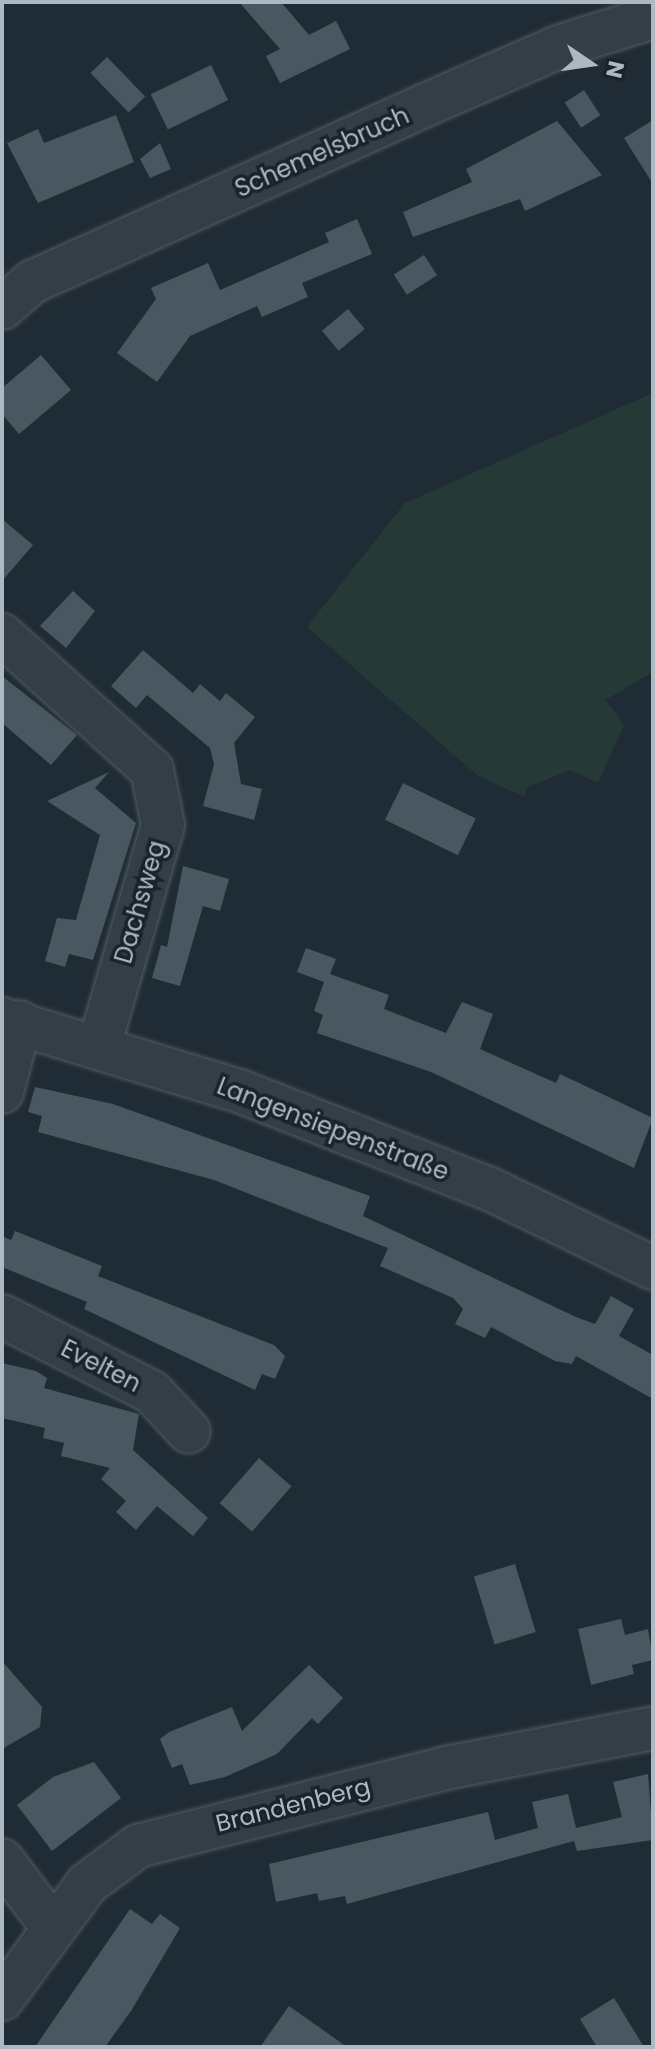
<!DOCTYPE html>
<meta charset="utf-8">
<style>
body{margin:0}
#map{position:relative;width:655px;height:2049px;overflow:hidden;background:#202c35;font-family:Poppins,sans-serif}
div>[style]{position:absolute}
.green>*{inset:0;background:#253a37}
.building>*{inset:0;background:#485760;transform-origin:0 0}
.roads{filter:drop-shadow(0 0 2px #515c63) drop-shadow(0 0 2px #515c63)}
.minor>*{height:42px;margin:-21px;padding:0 21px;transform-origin:21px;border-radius:21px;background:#333e45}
span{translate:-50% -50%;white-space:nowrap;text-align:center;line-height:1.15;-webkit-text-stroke:7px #19232a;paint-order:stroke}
.street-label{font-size:24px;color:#adb9c2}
.frame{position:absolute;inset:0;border:4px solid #adb9c2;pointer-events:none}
.north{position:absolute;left:551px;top:24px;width:80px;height:80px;-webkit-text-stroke:6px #19232a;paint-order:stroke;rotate:103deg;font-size:22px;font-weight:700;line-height:32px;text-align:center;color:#adb9c2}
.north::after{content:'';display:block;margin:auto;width:28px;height:36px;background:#adb9c2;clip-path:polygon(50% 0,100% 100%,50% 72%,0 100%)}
</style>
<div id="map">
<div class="green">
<div style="clip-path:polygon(653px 393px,653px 672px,605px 700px,624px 725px,598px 783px,570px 770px,528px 787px,524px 797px,477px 775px,307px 627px,405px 503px)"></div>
</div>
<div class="building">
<div style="clip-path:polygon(239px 2px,281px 2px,309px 35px,336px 21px,350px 49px,280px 83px,266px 56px,280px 49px)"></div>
<div style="left:107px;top:57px;width:55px;height:23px;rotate:46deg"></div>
<div style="left:211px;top:65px;width:39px;height:67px;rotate:64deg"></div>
<div style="left:584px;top:90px;width:30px;height:23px;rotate:57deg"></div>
<div style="clip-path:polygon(116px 115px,134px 162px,38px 203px,7px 143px,38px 129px,44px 143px)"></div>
<div style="clip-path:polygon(653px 120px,653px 184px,624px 138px)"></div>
<div style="clip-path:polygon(557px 121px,602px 175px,525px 211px,520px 199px,413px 237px,403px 212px,472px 182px,466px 169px)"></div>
<div style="clip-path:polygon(160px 143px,171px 169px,150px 178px,140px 159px)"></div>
<div style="clip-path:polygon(357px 219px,372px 254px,302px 283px,308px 297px,262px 317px,257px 306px,190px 336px,157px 382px,117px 353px,156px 299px,151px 288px,208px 263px,220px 290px,329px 242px,325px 233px)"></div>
<div style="left:424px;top:255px;width:24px;height:36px;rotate:57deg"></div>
<div style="left:348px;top:309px;width:26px;height:34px;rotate:50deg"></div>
<div style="clip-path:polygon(41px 355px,71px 390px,19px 434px,2px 414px,2px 388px)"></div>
<div style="clip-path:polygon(2px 519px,33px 545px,2px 581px)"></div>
<div style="clip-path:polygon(73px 591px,95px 611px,66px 648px,40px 626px)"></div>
<div style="clip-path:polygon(143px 650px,193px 693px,200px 684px,220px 701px,226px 693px,255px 717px,234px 743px,241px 784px,262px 789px,254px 820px,203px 806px,214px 764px,210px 748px,147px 695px,136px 708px,111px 686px)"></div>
<div style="clip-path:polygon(2px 676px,77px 735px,51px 765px,2px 723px)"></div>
<div style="clip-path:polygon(109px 772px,95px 788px,136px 823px,93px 960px,69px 954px,65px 967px,45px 961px,57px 918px,76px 920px,100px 835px,47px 801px)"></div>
<div style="left:403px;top:783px;width:81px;height:41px;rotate:26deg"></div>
<div style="clip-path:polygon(183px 866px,229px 879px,220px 911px,203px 906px,180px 986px,152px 978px,161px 945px,167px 947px)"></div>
<div style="clip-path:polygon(306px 948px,336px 959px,330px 974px,389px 995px,384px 1009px,446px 1033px,462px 1002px,493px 1014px,480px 1049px,556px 1083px,560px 1074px,653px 1118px,634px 1168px,431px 1072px,317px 1033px,323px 1015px,314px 1011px,324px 982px,297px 972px)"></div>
<div style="clip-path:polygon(35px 1087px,113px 1104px,370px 1196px,363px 1216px,576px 1317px,595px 1324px,611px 1296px,634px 1309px,619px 1336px,653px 1355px,653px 1399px,576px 1356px,572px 1364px,555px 1361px,491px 1327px,485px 1338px,455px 1324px,463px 1309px,453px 1298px,380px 1266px,388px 1248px,214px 1180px,38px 1132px,42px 1116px,28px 1112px)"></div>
<div style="clip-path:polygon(15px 1231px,102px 1266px,98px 1276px,274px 1345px,285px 1356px,275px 1379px,262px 1374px,255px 1390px,84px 1309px,87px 1302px,2px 1267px,2px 1236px,11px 1240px)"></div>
<div style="clip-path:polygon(2px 1363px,36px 1371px,47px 1378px,44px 1388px,139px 1414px,133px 1450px,208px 1518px,193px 1536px,157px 1506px,136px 1530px,116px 1512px,126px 1501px,101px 1479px,110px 1468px,61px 1456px,64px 1443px,43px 1438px,45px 1428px,2px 1418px)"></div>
<div style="left:259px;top:1458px;width:43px;height:60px;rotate:41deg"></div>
<div style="left:515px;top:1564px;width:71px;height:43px;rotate:73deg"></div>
<div style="clip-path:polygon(621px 1619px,625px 1635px,648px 1629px,653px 1660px,632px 1665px,634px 1674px,591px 1685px,578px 1629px)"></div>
<div style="clip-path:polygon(2px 1661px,42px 1707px,40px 1727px,2px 1749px)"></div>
<div style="clip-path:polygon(309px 1665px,343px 1698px,318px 1724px,312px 1718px,277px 1754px,225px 1777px,190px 1785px,182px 1764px,172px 1768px,160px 1739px,169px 1732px,232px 1707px,242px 1731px)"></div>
<div style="clip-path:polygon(94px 1762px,121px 1798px,52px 1851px,17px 1805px,53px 1777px)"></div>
<div style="clip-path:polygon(648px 1774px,653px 1840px,577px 1851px,574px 1841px,347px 1904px,345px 1896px,319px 1901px,317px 1893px,276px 1902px,269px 1864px,488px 1812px,495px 1840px,538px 1828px,532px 1802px,568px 1794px,576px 1828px,622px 1817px,613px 1782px)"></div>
<div style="clip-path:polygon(130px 1909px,152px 1924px,160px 1914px,180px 1928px,131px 2011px,105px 2047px,35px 2047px)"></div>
<div style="clip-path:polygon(614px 1998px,644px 2047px,597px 2047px,580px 2019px)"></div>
<div style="clip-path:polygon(289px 2006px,347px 2047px,260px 2047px)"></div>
</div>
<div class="roads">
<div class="minor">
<div style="left:2px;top:308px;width:40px;rotate:-41deg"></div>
<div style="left:32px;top:282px;width:419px;rotate:-24.2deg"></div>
<div style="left:414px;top:110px;width:157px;rotate:-23.6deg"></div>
<div style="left:558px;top:47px;width:100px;rotate:-17.5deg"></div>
<div style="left:2px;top:635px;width:202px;rotate:42deg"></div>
<div style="left:152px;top:770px;width:56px;rotate:78.7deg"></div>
<div style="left:163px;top:825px;width:227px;rotate:106.1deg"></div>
<div style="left:2px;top:1019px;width:251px;rotate:16.9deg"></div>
<div style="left:242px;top:1092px;width:266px;rotate:21.4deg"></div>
<div style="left:490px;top:1189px;width:181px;rotate:25.9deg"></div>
<div style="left:2px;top:1092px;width:72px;rotate:-75.6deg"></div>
<div style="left:2px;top:1316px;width:168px;rotate:26.9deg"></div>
<div style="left:152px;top:1392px;width:54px;rotate:47.2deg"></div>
<div style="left:2px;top:1860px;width:86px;rotate:53deg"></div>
<div style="left:2px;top:1999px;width:143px;rotate:-53.5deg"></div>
<div style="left:87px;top:1884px;width:64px;rotate:-36.7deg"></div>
<div style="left:138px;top:1846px;width:318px;rotate:-14.2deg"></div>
<div style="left:446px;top:1768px;width:211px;rotate:-10.9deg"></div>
</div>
</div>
<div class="street-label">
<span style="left:322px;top:152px;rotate:-24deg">Schemelsbruch</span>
<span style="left:140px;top:902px;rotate:-74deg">Dachsweg</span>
<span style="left:333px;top:1129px;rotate:21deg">Langensiepenstraße</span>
<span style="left:101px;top:1366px;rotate:27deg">Evelten</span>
<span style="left:293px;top:1805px;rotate:-14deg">Brandenberg</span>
</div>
<div class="frame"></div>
<div class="north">N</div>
</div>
